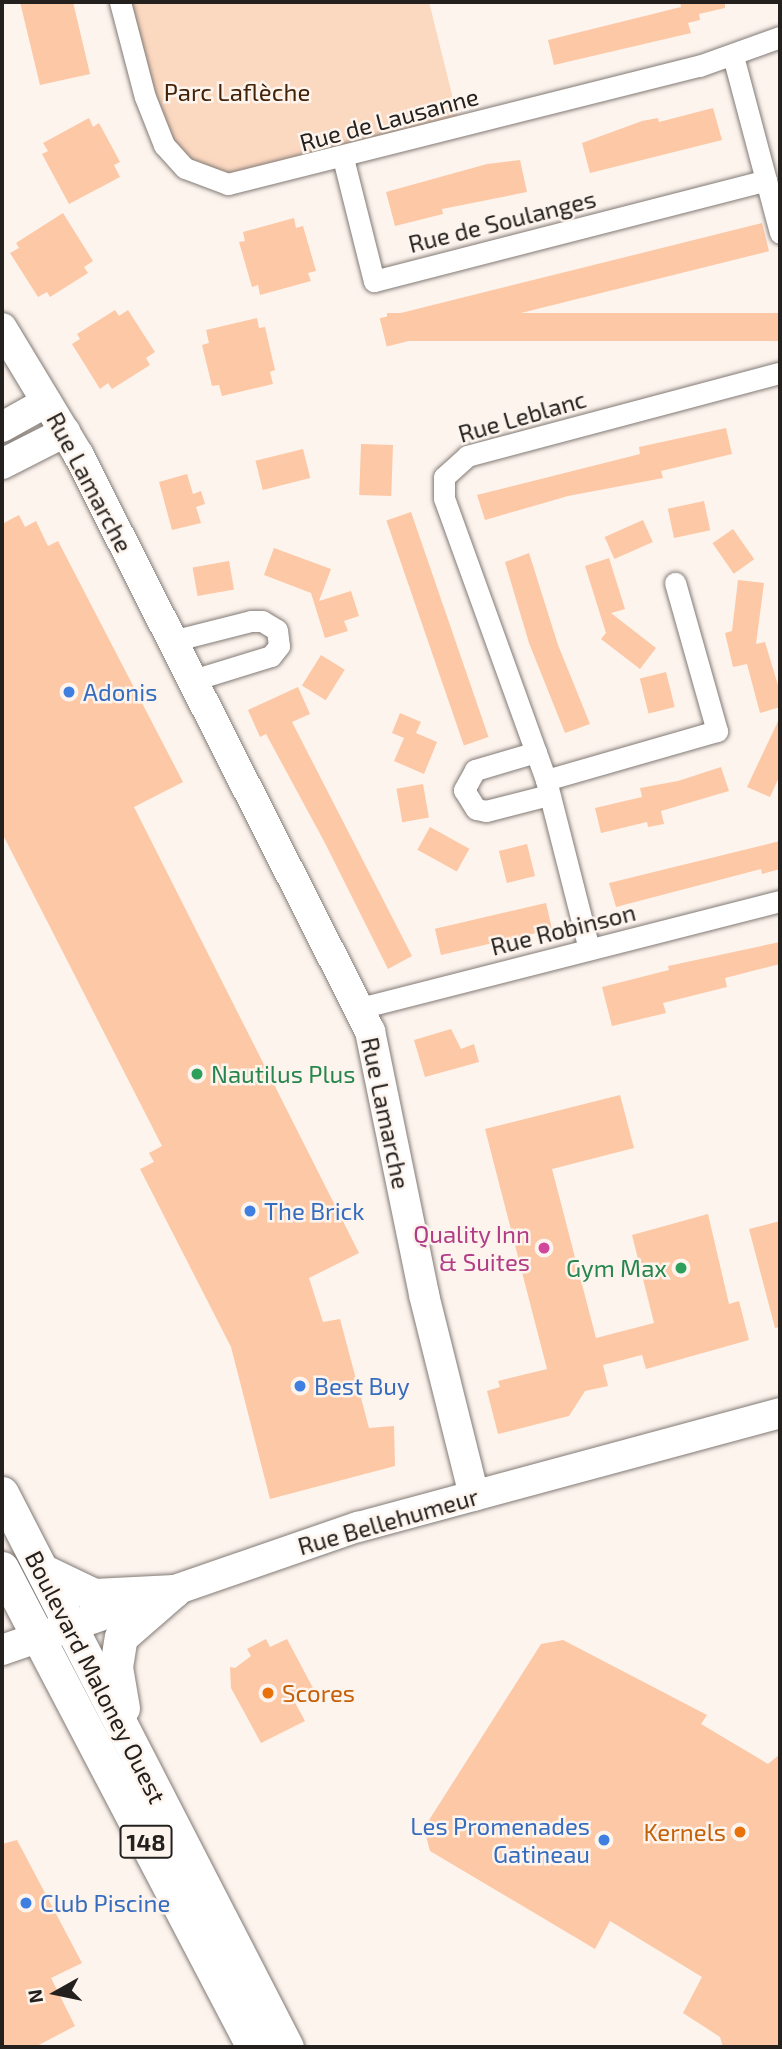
<!DOCTYPE html>
<meta charset="utf-8">
<style>
body{margin:0}
#map{position:relative;width:782px;height:2049px;overflow:hidden;background:#fdf4ee;font-family:"Exo 2",sans-serif}
div>[style]{position:absolute}
.green>*{inset:0;background:#fbd8c0}
.building>*{inset:0;background:#fcc8a5;transform-origin:0 0}
.roads{filter:drop-shadow(0 0 2px #827a75) drop-shadow(0 0 2px #827a75)}
.street>*{height:21px;margin:-10.5px;padding:0 10.5px;transform-origin:10.5px;border-radius:10.5px;background:#fff}
.secondary>*{height:30px;margin:-15px;padding:0 15px;transform-origin:15px;border-radius:15px;background:#fff}
.primary>*{height:33px;margin:-16.5px;padding:0 16.5px;transform-origin:16.5px;border-radius:16.5px;background:#fff}
.dots>*{width:19px;height:19px;translate:-50% -50%;box-sizing:border-box;border:4px solid #fdf4ee;border-radius:50%}
span{translate:-50% -50%;white-space:nowrap;text-align:center;line-height:1.15;-webkit-text-stroke:5px #fdf4ee;paint-order:stroke}
.shield-label span{padding:2px 5px;background:#fdf4ee;border:2px solid;border-radius:5px;-webkit-text-stroke-width:0}
.shield-label{font-size:23px;color:#23201e;font-weight:700}
.park-label{font-size:24px;color:#432207}
.street-label{font-size:24px;color:#23201e}
.shop-label{font-size:24px;color:#366cbe}
.left{translate:0 -50%;text-align:left}
.right{translate:-100% -50%;text-align:right}
.leisure-label{font-size:24px;color:#27864d}
.hotel-label{font-size:24px;color:#b23c85}
.food-label{font-size:24px;color:#c56008}
.frame{position:absolute;inset:0;border:4px solid #23201e;pointer-events:none}
.north{position:absolute;left:21px;top:1958px;width:70px;height:70px;-webkit-text-stroke:5px #fdf4ee;paint-order:stroke;rotate:261deg;font-size:19px;font-weight:700;line-height:28px;text-align:center;color:#23201e}
.north::after{content:'';display:block;margin:auto;width:24px;height:32px;background:#23201e;clip-path:polygon(50% 0,100% 100%,50% 72%,0 100%)}
</style>
<div id="map">
<div class="green">
<div style="clip-path:polygon(120px 2px,429px 2px,460px 127px,254px 181px,173px 157px)"></div>
</div>
<div class="building">
<div style="clip-path:polygon(20px 2px,73px 2px,90px 74px,40px 85px)"></div>
<div style="clip-path:polygon(680px 2px,725px 2px,725px 8px,699px 14px,700px 20px,688px 23px,691px 33px,554px 65px,548px 40px,681px 7px)"></div>
<div style="clip-path:polygon(713px 108px,722px 140px,590px 173px,582px 143px,642px 121px,658px 118px,659px 122px)"></div>
<div style="clip-path:polygon(89px 118px,93px 127px,99px 123px,120px 162px,114px 165px,120px 177px,69px 204px,42px 154px,48px 151px,43px 143px)"></div>
<div style="clip-path:polygon(520px 160px,527px 192px,442px 209px,443px 214px,395px 226px,386px 192px,487px 164px)"></div>
<div style="clip-path:polygon(63px 213px,93px 261px,84px 267px,88px 273px,50px 297px,47px 292px,38px 297px,10px 253px,19px 248px,16px 243px)"></div>
<div style="clip-path:polygon(294px 218px,296px 228px,303px 226px,316px 271px,308px 273px,311px 281px,260px 295px,258px 285px,252px 287px,239px 242px,245px 241px,243px 232px)"></div>
<div style="left:762px;top:223px;width:29px;height:394px;rotate:76deg"></div>
<div style="clip-path:polygon(115px 310px,119px 316px,128px 310px,155px 352px,146px 358px,150px 365px,112px 389px,108px 383px,100px 389px,72px 344px,80px 339px,77px 334px)"></div>
<div style="left:780px;top:313px;width:28px;height:393px;rotate:90deg"></div>
<div style="clip-path:polygon(257px 318px,259px 328px,265px 327px,275px 370px,270px 372px,273px 384px,222px 396px,219px 385px,212px 386px,202px 345px,209px 343px,206px 330px)"></div>
<div style="clip-path:polygon(726px 428px,732px 454px,661px 471px,663px 478px,568px 496px,485px 520px,477px 495px,640px 454px,639px 447px)"></div>
<div style="left:361px;top:444px;width:32px;height:51px;rotate:2deg"></div>
<div style="left:303px;top:449px;width:30px;height:49px;rotate:76deg"></div>
<div style="clip-path:polygon(187px 474px,193px 494px,201px 491px,205px 504px,196px 507px,201px 523px,172px 530px,159px 482px)"></div>
<div style="left:704px;top:501px;width:30px;height:37px;rotate:78deg"></div>
<div style="left:411px;top:512px;width:238px;height:26px;rotate:71deg"></div>
<div style="clip-path:polygon(19px 515px,25px 527px,36px 521px,48px 546px,58px 541px,183px 782px,134px 807px,359px 1253px,309px 1278px,323px 1322px,340px 1319px,369px 1428px,394px 1426px,395px 1466px,270px 1499px,231px 1347px,140px 1169px,154px 1162px,149px 1153px,162px 1146px,2px 833px,2px 524px)"></div>
<div style="left:643px;top:520px;width:24px;height:42px;rotate:66deg"></div>
<div style="left:733px;top:529px;width:37px;height:25px;rotate:55deg"></div>
<div style="clip-path:polygon(274px 548px,331px 569px,319px 601px,351px 591px,359px 616px,344px 621px,348px 631px,325px 638px,311px 593px,264px 575px)"></div>
<div style="clip-path:polygon(529px 553px,558px 645px,590px 724px,565px 733px,529px 643px,505px 562px)"></div>
<div style="clip-path:polygon(609px 558px,625px 609px,611px 613px,656px 648px,640px 669px,601px 639px,606px 633px,585px 566px)"></div>
<div style="left:229px;top:561px;width:29px;height:37px;rotate:80deg"></div>
<div style="clip-path:polygon(738px 580px,764px 583px,756px 644px,765px 642px,780px 692px,780px 707px,760px 713px,747px 664px,733px 667px,725px 633px,732px 631px)"></div>
<div style="left:321px;top:655px;width:28px;height:36px;rotate:32deg"></div>
<div style="left:666px;top:672px;width:36px;height:27px;rotate:76deg"></div>
<div style="clip-path:polygon(298px 687px,310px 714px,292px 722px,412px 956px,388px 969px,325px 843px,266px 734px,260px 737px,248px 710px)"></div>
<div style="clip-path:polygon(400px 713px,421px 722px,416px 733px,437px 742px,424px 774px,394px 761px,404px 738px,392px 733px)"></div>
<div style="clip-path:polygon(780px 717px,780px 775px,770px 797px,747px 787px)"></div>
<div style="clip-path:polygon(721px 767px,729px 791px,661px 811px,664px 824px,648px 827px,647px 822px,601px 833px,595px 808px,642px 797px,640px 788px,678px 781px)"></div>
<div style="left:423px;top:784px;width:34px;height:27px;rotate:80deg"></div>
<div style="left:430px;top:827px;width:45px;height:26px;rotate:29deg"></div>
<div style="clip-path:polygon(780px 841px,780px 869px,762px 874px,761px 869px,616px 907px,609px 883px)"></div>
<div style="left:527px;top:844px;width:33px;height:29px;rotate:76deg"></div>
<div style="left:546px;top:903px;width:27px;height:114px;rotate:77deg"></div>
<div style="clip-path:polygon(780px 942px,780px 964px,725px 978px,727px 987px,663px 1003px,666px 1013px,612px 1026px,602px 987px,669px 970px,668px 966px)"></div>
<div style="clip-path:polygon(451px 1029px,461px 1049px,474px 1044px,479px 1062px,425px 1077px,414px 1040px)"></div>
<div style="clip-path:polygon(620px 1095px,634px 1148px,552px 1169px,596px 1338px,654px 1323px,632px 1235px,708px 1214px,729px 1304px,739px 1301px,749px 1340px,646px 1369px,642px 1355px,603px 1365px,608px 1386px,585px 1391px,569px 1416px,498px 1434px,487px 1391px,500px 1387px,498px 1381px,547px 1369px,485px 1129px)"></div>
<div style="clip-path:polygon(780px 1221px,780px 1327px,775px 1328px,749px 1229px)"></div>
<div style="clip-path:polygon(266px 1639px,270px 1647px,287px 1639px,313px 1688px,293px 1699px,305px 1721px,261px 1743px,231px 1688px,230px 1667px,235px 1668px,251px 1656px,247px 1649px)"></div>
<div style="clip-path:polygon(563px 1640px,707px 1715px,701px 1724px,768px 1764px,780px 1754px,780px 2047px,723px 2047px,720px 2037px,683px 2013px,702px 1977px,610px 1921px,595px 1949px,430px 1851px,424px 1828px,541px 1644px)"></div>
<div style="clip-path:polygon(17px 1840px,82px 1963px,51px 1978px,75px 2026px,35px 2047px,2px 2047px,2px 1844px)"></div>
</div>
<div class="roads">
<div class="street">
<div style="left:120px;top:2px;width:98px;rotate:75.3deg"></div>
<div style="left:145px;top:97px;width:52px;rotate:68.4deg"></div>
<div style="left:164px;top:145px;width:31px;rotate:48deg"></div>
<div style="left:185px;top:168px;width:46px;rotate:20.4deg"></div>
<div style="left:228px;top:184px;width:486px;rotate:-14.1deg"></div>
<div style="left:699px;top:66px;width:86px;rotate:-19.7deg"></div>
<div style="left:733px;top:56px;width:183px;rotate:75.1deg"></div>
<div style="left:343px;top:158px;width:127px;rotate:75.9deg"></div>
<div style="left:374px;top:281px;width:405px;rotate:-14.4deg"></div>
<div style="left:172px;top:641px;width:81px;rotate:-14.2deg"></div>
<div style="left:251px;top:621px;width:11px"></div>
<div style="left:262px;top:621px;width:17px;rotate:31deg"></div>
<div style="left:277px;top:630px;width:16px;rotate:83deg"></div>
<div style="left:279px;top:646px;width:13px;rotate:129deg"></div>
<div style="left:271px;top:656px;width:82px;rotate:162.9deg"></div>
<div style="left:536px;top:752px;width:64px;rotate:163.6deg"></div>
<div style="left:475px;top:770px;width:23px;rotate:119deg"></div>
<div style="left:464px;top:790px;width:22px;rotate:58deg"></div>
<div style="left:476px;top:809px;width:10px;rotate:11deg"></div>
<div style="left:486px;top:811px;width:65px;rotate:-14.3deg"></div>
<div style="left:546px;top:780px;width:178px;rotate:-16deg"></div>
<div style="left:717px;top:731px;width:154px;rotate:-105.8deg"></div>
<div style="left:589px;top:949px;width:174px;rotate:-104.3deg"></div>
<div style="left:546px;top:780px;width:300px;rotate:-109.9deg"></div>
<div style="left:444px;top:498px;width:21px;rotate:-90deg"></div>
<div style="left:444px;top:477px;width:31px;rotate:-42deg"></div>
<div style="left:467px;top:456px;width:324px;rotate:-14.9deg"></div>
<div style="left:360px;top:1008px;width:433px;rotate:-14.3deg"></div>
</div>
<div class="secondary">
<div style="left:2px;top:328px;width:147px;rotate:58.9deg"></div>
<div style="left:78px;top:454px;width:647px;rotate:63.16deg"></div>
<div style="left:370px;top:1031px;width:269px;rotate:78.4deg"></div>
<div style="left:424px;top:1295px;width:207px;rotate:76deg"></div>
<div style="left:2px;top:427px;width:51px;rotate:-29.1deg"></div>
<div style="left:2px;top:464px;width:71px;rotate:-26.9deg"></div>
<div style="left:2px;top:1650px;width:377px;rotate:-19.1deg"></div>
<div style="left:358px;top:1527px;width:437px;rotate:-15.1deg"></div>
</div>
<div class="primary">
<div style="left:2px;top:1493px;width:623px;rotate:62.78deg"></div>
<div style="left:2px;top:1568px;width:541px;rotate:62.35deg"></div>
<div style="left:42px;top:1570px;width:58px;rotate:25.7deg"></div>
<div style="left:94px;top:1595px;width:80px;rotate:-2.9deg"></div>
<div style="left:123px;top:1708px;width:42px;rotate:-99.7deg"></div>
<div style="left:116px;top:1667px;width:30px;rotate:-81deg"></div>
<div style="left:121px;top:1637px;width:70px;rotate:-41deg"></div>
</div>
</div>
<div class="dots">
<div style="left:69px;top:692px;background:#3f7fe0"></div>
<div style="left:197px;top:1074px;background:#2e9e5b"></div>
<div style="left:250px;top:1211px;background:#3f7fe0"></div>
<div style="left:544px;top:1248px;background:#d1479c"></div>
<div style="left:681px;top:1268px;background:#2e9e5b"></div>
<div style="left:300px;top:1386px;background:#3f7fe0"></div>
<div style="left:268px;top:1693px;background:#e8710a"></div>
<div style="left:740px;top:1832px;background:#e8710a"></div>
<div style="left:604px;top:1840px;background:#3f7fe0"></div>
<div style="left:26px;top:1903px;background:#3f7fe0"></div>
</div>
<div class="shield-label">
<span style="left:146px;top:1842px">148</span>
</div>
<div class="park-label">
<span style="left:237px;top:92px">Parc Laflèche</span>
</div>
<div class="street-label">
<span style="left:389px;top:119px;rotate:-15deg">Rue de Lausanne</span>
<span style="left:502px;top:221px;rotate:-14deg">Rue de Soulanges</span>
<span style="left:522px;top:416px;rotate:-16deg">Rue Leblanc</span>
<span style="left:90px;top:482px;rotate:62deg">Rue Lamarche</span>
<span style="left:563px;top:929px;rotate:-14deg">Rue Robinson</span>
<span style="left:386px;top:1113px;rotate:78deg">Rue Lamarche</span>
<span style="left:388px;top:1521px;rotate:-16deg">Rue Bellehumeur</span>
<span style="left:96px;top:1677px;rotate:63deg">Boulevard Maloney Ouest</span>
</div>
<div class="shop-label">
<span class="left" style="left:83px;top:692px">Adonis</span>
<span class="left" style="left:264px;top:1211px">The Brick</span>
<span class="left" style="left:314px;top:1386px">Best Buy</span>
<span class="right" style="left:590px;top:1840px">Les Promenades<br>Gatineau</span>
<span class="left" style="left:40px;top:1903px">Club Piscine</span>
</div>
<div class="leisure-label">
<span class="left" style="left:211px;top:1074px">Nautilus Plus</span>
<span class="right" style="left:667px;top:1268px">Gym Max</span>
</div>
<div class="hotel-label">
<span class="right" style="left:530px;top:1248px">Quality Inn<br>&amp; Suites</span>
</div>
<div class="food-label">
<span class="left" style="left:282px;top:1693px">Scores</span>
<span class="right" style="left:726px;top:1832px">Kernels</span>
</div>
<div class="frame"></div>
<div class="north">N</div>
</div>
